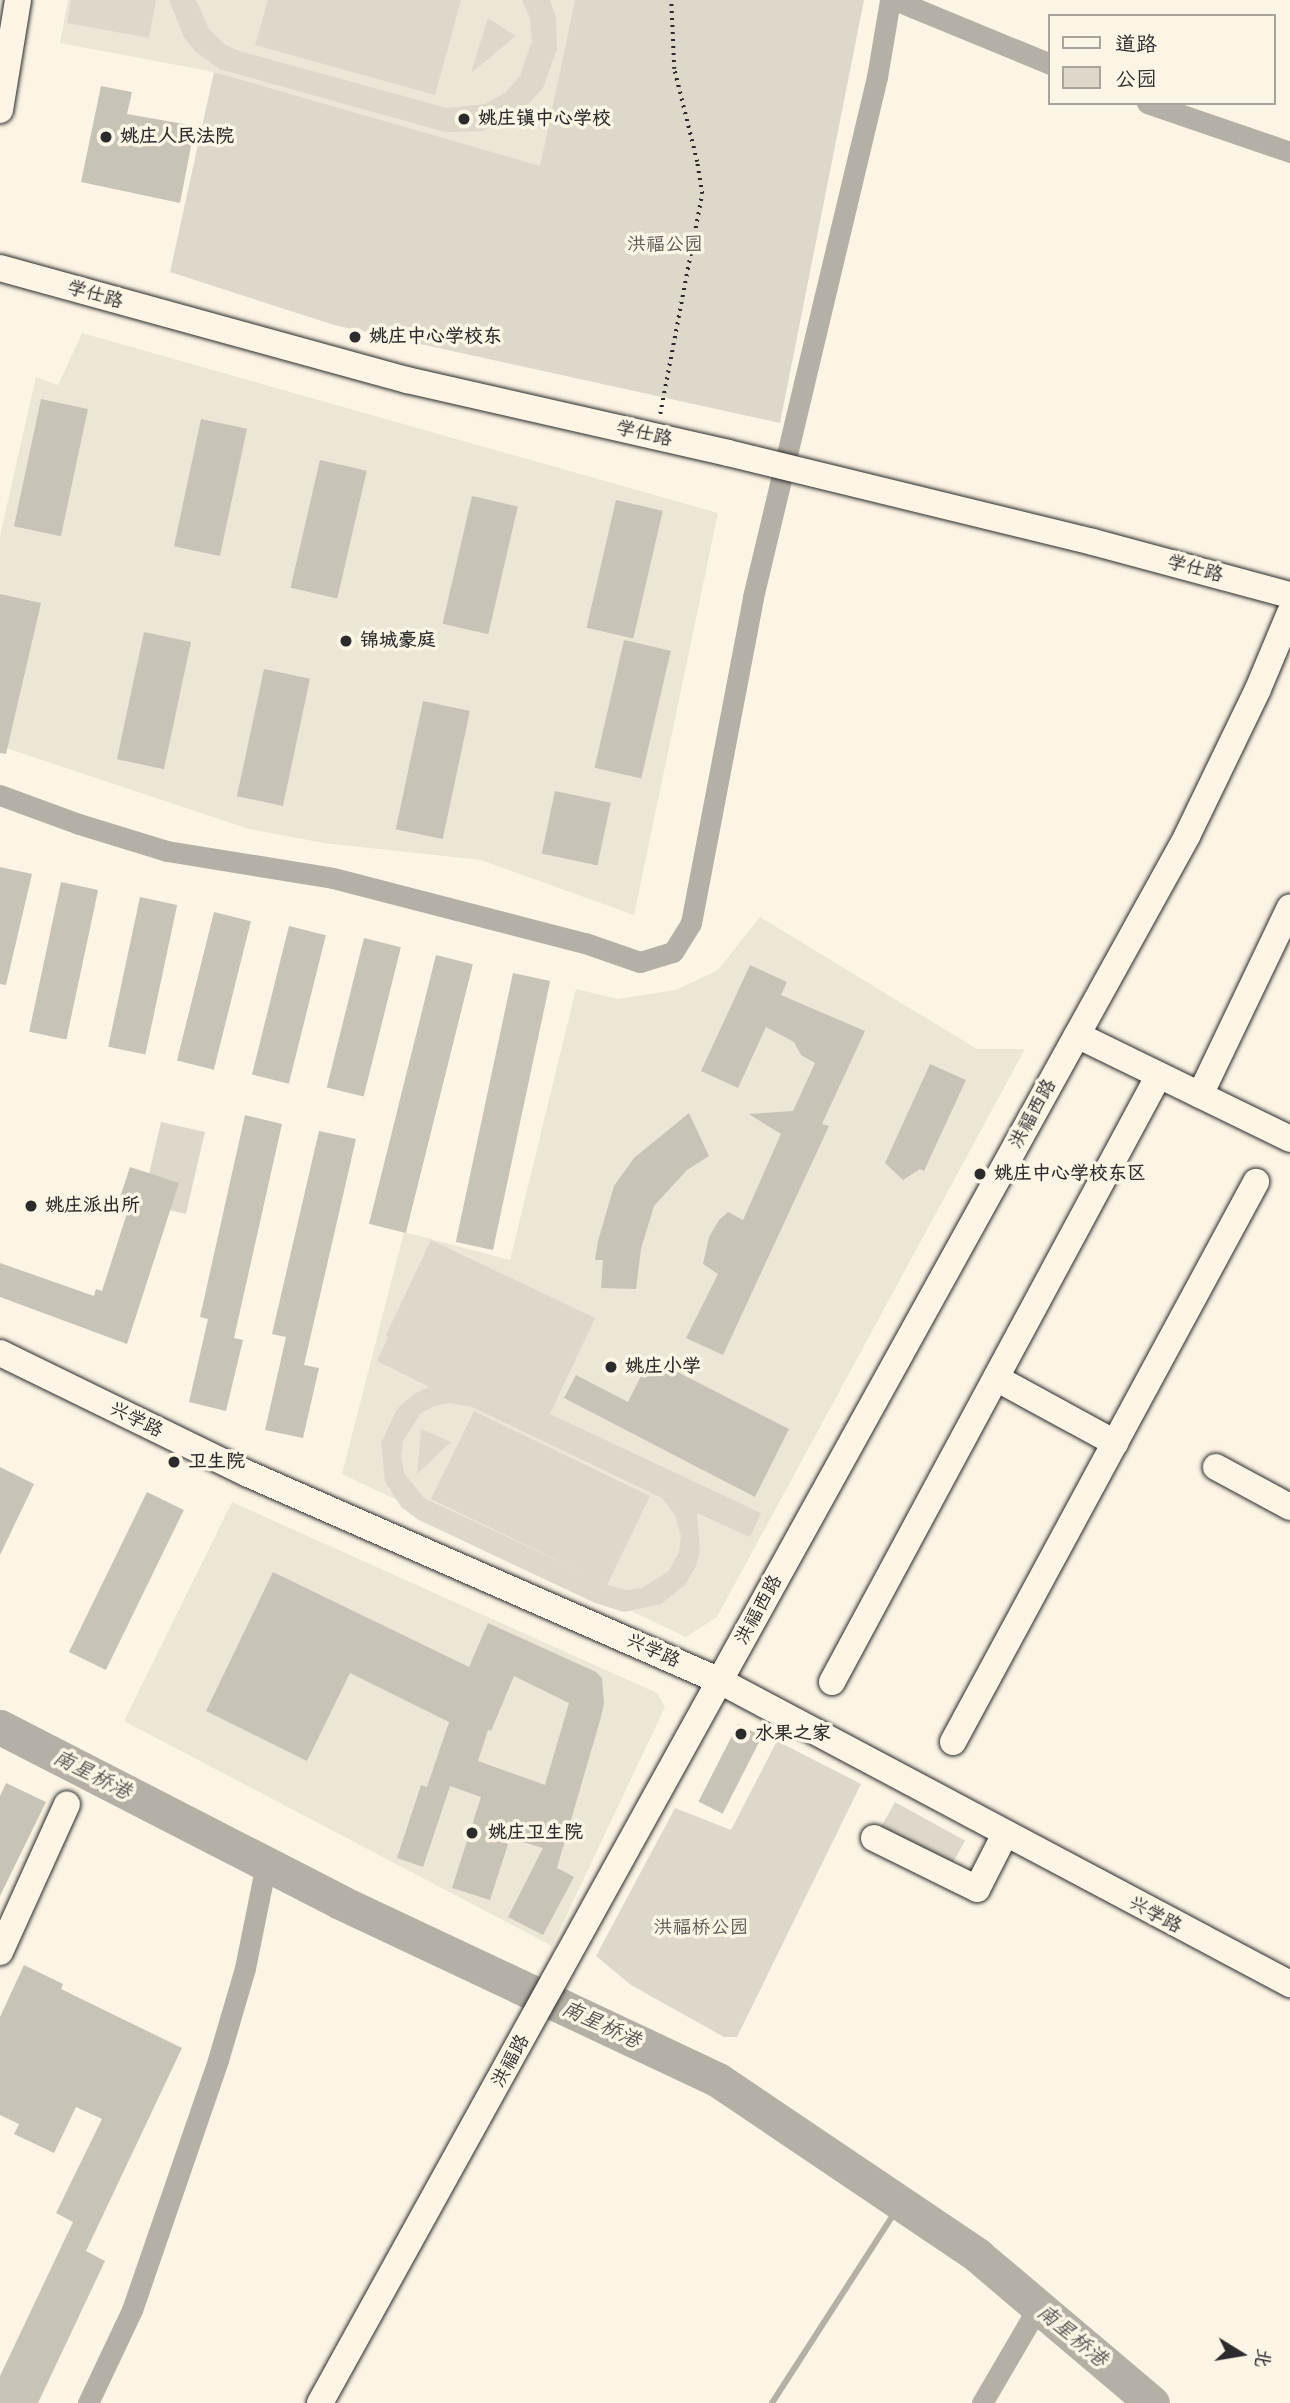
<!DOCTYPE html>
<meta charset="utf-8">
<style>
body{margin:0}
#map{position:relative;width:1290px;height:2403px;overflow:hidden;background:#fcf5e5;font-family:"Balsamiq Sans","LXGW WenKai TC",sans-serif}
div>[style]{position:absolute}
.built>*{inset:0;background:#ece6d7}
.green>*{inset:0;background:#ded8ca;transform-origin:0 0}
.stream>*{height:6px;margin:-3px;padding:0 3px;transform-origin:3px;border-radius:3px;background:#b4b0a5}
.canal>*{height:21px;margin:-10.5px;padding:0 10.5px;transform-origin:10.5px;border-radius:10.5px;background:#b4b0a5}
.river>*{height:35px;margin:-17.5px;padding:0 17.5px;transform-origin:17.5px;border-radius:17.5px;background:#b4b0a5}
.building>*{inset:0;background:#c8c3b7;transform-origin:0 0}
.path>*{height:3.5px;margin-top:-1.75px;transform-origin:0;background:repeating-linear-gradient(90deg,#2b2b2b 0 2px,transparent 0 7px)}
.roads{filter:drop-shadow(0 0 2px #2b2b2b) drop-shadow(0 0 2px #2b2b2b)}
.minor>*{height:26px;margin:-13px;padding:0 13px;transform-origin:13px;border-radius:13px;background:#fcf5e5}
.dots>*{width:19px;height:19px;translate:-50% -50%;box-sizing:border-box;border:4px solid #fcf5e5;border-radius:50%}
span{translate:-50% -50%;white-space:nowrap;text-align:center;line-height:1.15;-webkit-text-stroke:7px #fcf5e5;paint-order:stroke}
.poi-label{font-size:19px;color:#2b2b2b;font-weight:700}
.left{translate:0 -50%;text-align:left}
.park-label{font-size:19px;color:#585653}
.street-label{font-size:19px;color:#2b2b2b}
.water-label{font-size:21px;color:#545350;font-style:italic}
.legend{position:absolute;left:1048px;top:14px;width:228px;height:91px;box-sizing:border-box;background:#fcf5e5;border:2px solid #a8a49b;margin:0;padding:9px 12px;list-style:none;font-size:21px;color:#2b2b2b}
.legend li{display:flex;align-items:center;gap:14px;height:35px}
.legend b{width:35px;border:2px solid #a8a49b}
.north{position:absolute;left:1206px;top:2319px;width:70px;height:70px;-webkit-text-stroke:5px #fcf5e5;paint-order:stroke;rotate:101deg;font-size:19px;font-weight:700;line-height:28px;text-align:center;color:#2b2b2b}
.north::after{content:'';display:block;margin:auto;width:24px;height:32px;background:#2b2b2b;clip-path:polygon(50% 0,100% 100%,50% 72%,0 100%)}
</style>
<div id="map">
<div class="built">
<div style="clip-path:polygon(68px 0,575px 0,540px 167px,214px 72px,60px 43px)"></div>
<div style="clip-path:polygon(82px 333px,718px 513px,634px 915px,481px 860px,324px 843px,249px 829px,0 746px,0 536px,36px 377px,58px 385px)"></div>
<div style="clip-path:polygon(760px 917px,977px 1049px,1025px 1049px,717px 1617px,686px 1637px,342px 1474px,404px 1232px,510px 1260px,576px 989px,618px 999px,676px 990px,718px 970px)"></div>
<div style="clip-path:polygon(232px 1502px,657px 1693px,665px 1707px,552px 1946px,124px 1721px)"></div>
</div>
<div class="green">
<div style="clip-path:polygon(71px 0,156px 0,149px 38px,67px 23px)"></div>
<div style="clip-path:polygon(169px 0,196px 0,209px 29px,226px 45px,239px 51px,447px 108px,485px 104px,505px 93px,520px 76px,532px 41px,530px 18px,522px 0,550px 0,556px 17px,557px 49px,543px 88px,517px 116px,482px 131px,445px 132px,219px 69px,196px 52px,184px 37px)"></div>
<div style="clip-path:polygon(268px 0,461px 0,435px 95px,255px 45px)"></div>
<div style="clip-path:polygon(575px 0,864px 0,780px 423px,334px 325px,170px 272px,214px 72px,540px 166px)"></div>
<div style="clip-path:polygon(488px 18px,516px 36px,471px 73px)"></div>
<div style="left:161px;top:1122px;width:45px;height:84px;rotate:13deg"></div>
<div style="clip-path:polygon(evenodd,431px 1240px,595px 1318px,550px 1414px,761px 1513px,750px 1537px,697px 1513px,700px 1551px,696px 1566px,685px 1585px,661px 1604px,624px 1612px,595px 1603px,419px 1520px,401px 1507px,385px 1481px,381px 1443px,397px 1409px,414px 1394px,429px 1387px,377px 1361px,388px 1337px,386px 1335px,431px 1240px,450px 1403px,472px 1407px,662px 1498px,675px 1515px,681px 1536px,679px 1552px,669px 1571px,642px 1588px,626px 1590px,607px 1585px,650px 1496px,474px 1411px,431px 1499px,584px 1573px,424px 1498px,404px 1473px,401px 1457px,403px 1441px,420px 1414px,434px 1406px,450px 1403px)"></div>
<div style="clip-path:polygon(421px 1429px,451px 1442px,417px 1474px)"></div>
<div style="clip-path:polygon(777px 1741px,861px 1784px,737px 2037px,724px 2037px,631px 1985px,596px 1956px,675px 1808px,731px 1830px)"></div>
<div style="left:895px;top:1802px;width:80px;height:47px;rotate:29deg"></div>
</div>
<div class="stream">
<div style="left:772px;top:2403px;width:238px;rotate:-57.2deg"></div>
</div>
<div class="canal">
<div style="left:895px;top:0;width:168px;rotate:22.4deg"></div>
<div style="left:1147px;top:103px;width:151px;rotate:18.9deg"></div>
<div style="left:0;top:795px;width:84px;rotate:20.2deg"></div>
<div style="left:79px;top:824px;width:92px;rotate:17.1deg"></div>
<div style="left:167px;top:851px;width:168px;rotate:9.2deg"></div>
<div style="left:333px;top:878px;width:260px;rotate:14.5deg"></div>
<div style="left:585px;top:943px;width:58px;rotate:19.1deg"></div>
<div style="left:640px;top:962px;width:34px;rotate:-17deg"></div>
<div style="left:673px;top:952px;width:34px;rotate:-58deg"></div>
<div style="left:691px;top:923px;width:332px;rotate:-79.2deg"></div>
<div style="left:753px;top:597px;width:535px;rotate:-76.59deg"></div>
<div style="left:877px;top:77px;width:78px;rotate:-80.4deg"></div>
<div style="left:88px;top:2403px;width:103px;rotate:-64.7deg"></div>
<div style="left:132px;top:2310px;width:264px;rotate:-71deg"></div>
<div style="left:218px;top:2060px;width:96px;rotate:-73.6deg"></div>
<div style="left:245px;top:1968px;width:106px;rotate:-78.6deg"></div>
<div style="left:982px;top:2403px;width:111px;rotate:-59.7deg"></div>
</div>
<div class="river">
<div style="left:0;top:1727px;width:382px;rotate:27.2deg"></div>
<div style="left:340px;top:1902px;width:418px;rotate:25.2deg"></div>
<div style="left:718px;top:2080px;width:313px;rotate:34deg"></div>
<div style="left:977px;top:2255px;width:229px;rotate:40.2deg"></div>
</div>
<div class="building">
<div style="clip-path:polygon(101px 86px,132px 92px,127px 114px,195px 126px,180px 203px,81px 182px)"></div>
<div style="left:41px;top:399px;width:48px;height:130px;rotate:12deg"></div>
<div style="left:201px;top:419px;width:47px;height:130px;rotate:12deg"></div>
<div style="left:320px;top:460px;width:48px;height:131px;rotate:13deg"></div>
<div style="left:472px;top:496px;width:47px;height:131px;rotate:13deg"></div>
<div style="left:616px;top:500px;width:48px;height:131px;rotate:13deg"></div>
<div style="clip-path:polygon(0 594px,41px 603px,6px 754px,0 753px)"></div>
<div style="left:144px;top:632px;width:48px;height:130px;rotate:12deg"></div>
<div style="left:624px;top:640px;width:48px;height:131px;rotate:13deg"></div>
<div style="left:264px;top:669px;width:47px;height:130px;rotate:12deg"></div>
<div style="left:423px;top:701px;width:48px;height:131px;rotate:12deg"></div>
<div style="left:555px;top:791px;width:57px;height:64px;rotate:12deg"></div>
<div style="clip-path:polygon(0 867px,32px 874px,6px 985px,0 984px)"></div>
<div style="left:61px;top:882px;width:38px;height:153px;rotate:12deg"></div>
<div style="left:140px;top:897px;width:38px;height:153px;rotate:12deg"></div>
<div style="left:214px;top:912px;width:38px;height:153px;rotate:14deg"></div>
<div style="left:289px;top:926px;width:38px;height:153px;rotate:14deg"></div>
<div style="left:364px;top:938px;width:38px;height:154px;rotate:14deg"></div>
<div style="left:436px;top:955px;width:38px;height:277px;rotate:14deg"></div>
<div style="clip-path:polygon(750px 965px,787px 982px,781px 995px,865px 1031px,822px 1124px,829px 1126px,723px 1355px,686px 1338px,718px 1274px,703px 1264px,709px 1237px,719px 1220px,728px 1212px,743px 1220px,781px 1134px,749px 1114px,793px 1111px,815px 1063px,801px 1055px,794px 1042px,766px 1027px,738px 1088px,701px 1071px)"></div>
<div style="left:513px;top:973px;width:38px;height:275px;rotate:12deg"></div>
<div style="clip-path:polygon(930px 1064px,966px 1080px,924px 1171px,920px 1169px,903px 1180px,885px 1163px)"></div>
<div style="clip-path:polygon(689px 1113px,709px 1156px,687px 1170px,654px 1206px,641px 1249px,636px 1289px,601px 1288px,603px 1260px,595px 1260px,598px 1241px,614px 1186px,634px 1158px)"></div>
<div style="clip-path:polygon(245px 1115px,282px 1124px,234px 1338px,243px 1340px,226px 1411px,189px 1402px,208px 1319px,200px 1317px)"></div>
<div style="clip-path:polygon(319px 1131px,356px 1139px,304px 1365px,319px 1368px,303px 1438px,265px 1430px,286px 1337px,272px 1334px)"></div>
<div style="clip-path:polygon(130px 1167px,179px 1183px,127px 1344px,0 1297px,0 1263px,94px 1296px,96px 1289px,102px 1291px,127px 1213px,116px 1209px)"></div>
<div style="clip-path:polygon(650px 1358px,789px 1429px,755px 1497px,564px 1398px,576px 1375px,628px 1402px)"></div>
<div style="clip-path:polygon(0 1467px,34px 1484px,0 1555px)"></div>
<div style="left:147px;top:1492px;width:41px;height:178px;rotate:26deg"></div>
<div style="clip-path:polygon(evenodd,273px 1572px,469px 1667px,488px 1623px,596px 1672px,602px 1678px,604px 1703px,601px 1717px,557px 1868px,574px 1877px,543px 1935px,508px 1917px,543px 1848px,510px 1838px,490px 1900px,452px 1888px,481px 1797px,450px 1786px,423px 1867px,397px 1858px,421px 1785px,427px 1787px,449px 1722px,350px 1673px,307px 1761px,206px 1711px,273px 1572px,514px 1676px,569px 1703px,545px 1785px,478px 1761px,488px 1730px,491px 1731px,514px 1676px)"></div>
<div style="left:738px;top:1724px;width:27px;height:87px;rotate:27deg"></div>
<div style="clip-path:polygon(6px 1783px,46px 1802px,0 1896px,0 1796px)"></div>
<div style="clip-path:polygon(24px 1965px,63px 1984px,61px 1989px,182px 2048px,86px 2251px,105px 2261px,38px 2403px,0 2403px,0 2376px,73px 2222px,56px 2213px,102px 2119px,76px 2107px,54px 2153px,14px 2134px,19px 2124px,0 2115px,0 2017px)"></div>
</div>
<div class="path">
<div style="left:660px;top:414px;width:224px;rotate:-79.2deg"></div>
<div style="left:702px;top:194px;width:32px;rotate:-99deg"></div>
<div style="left:697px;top:162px;width:96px;rotate:-103.9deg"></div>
<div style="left:674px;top:69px;width:69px;rotate:-92.5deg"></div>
</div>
<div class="roads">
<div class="minor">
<div style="left:0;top:110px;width:111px;rotate:-80.7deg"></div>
<div style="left:0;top:268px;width:422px;rotate:15.4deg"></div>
<div style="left:407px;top:380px;width:329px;rotate:12.8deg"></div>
<div style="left:728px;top:453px;width:376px;rotate:13.7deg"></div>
<div style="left:1093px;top:542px;width:204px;rotate:15.1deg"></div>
<div style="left:1077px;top:1035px;width:237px;rotate:26deg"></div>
<div style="left:1200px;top:1095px;width:208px;rotate:-64.4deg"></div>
<div style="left:0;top:1353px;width:274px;rotate:26deg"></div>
<div style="left:246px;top:1473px;width:518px;rotate:23.69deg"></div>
<div style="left:720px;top:1681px;width:646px;rotate:27.99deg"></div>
<div style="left:996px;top:1378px;width:136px;rotate:28.6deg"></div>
<div style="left:1216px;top:1467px;width:84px;rotate:28.4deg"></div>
<div style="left:832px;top:1682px;width:689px;rotate:-61.69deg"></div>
<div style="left:953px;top:1742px;width:637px;rotate:-61.58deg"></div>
<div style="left:874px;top:1838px;width:115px;rotate:26.3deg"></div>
<div style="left:977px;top:1889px;width:62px;rotate:-63deg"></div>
<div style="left:0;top:1952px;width:162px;rotate:-65.6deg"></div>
<div style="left:320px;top:2403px;width:1791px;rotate:-61.04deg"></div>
<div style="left:1187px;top:836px;width:163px;rotate:-64.2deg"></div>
<div style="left:1258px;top:689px;width:82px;rotate:-67.2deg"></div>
</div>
</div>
<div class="dots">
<div style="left:464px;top:119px;background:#2b2b2b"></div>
<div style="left:106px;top:137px;background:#2b2b2b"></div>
<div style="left:355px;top:337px;background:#2b2b2b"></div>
<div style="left:346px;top:641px;background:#2b2b2b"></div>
<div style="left:980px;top:1174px;background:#2b2b2b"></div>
<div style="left:31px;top:1206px;background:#2b2b2b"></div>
<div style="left:611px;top:1367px;background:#2b2b2b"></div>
<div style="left:174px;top:1462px;background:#2b2b2b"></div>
<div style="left:741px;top:1734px;background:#2b2b2b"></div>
<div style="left:472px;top:1833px;background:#2b2b2b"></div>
</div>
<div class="poi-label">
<span class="left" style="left:478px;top:119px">姚庄镇中心学校</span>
<span class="left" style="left:120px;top:137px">姚庄人民法院</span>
<span class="left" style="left:369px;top:337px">姚庄中心学校东</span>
<span class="left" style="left:360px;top:641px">锦城豪庭</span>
<span class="left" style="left:994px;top:1174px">姚庄中心学校东区</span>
<span class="left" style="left:45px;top:1206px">姚庄派出所</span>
<span class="left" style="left:625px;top:1367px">姚庄小学</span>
<span class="left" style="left:188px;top:1462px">卫生院</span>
<span class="left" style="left:755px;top:1734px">水果之家</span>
<span class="left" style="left:488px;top:1833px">姚庄卫生院</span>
</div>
<div class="park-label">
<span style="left:665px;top:245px">洪福公园</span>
<span style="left:701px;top:1928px">洪福桥公园</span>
</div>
<div class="street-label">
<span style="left:95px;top:295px;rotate:16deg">学仕路</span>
<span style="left:644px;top:434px;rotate:13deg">学仕路</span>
<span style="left:1195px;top:569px;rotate:15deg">学仕路</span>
<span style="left:1033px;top:1114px;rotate:-61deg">洪福西路</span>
<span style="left:136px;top:1420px;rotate:26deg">兴学路</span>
<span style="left:759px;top:1610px;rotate:-61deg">洪福西路</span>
<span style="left:653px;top:1651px;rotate:24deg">兴学路</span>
<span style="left:1155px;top:1915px;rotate:28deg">兴学路</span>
<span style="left:511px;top:2061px;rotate:-61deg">洪福路</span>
</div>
<div class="water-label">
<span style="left:92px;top:1775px;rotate:27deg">南星桥港</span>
<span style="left:601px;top:2025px;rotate:25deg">南星桥港</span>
<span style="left:1072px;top:2336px;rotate:40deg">南星桥港</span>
</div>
<ul class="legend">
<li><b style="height:9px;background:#fcf5e5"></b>道路</li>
<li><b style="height:19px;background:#ded8ca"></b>公园</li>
</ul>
<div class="north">北</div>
</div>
